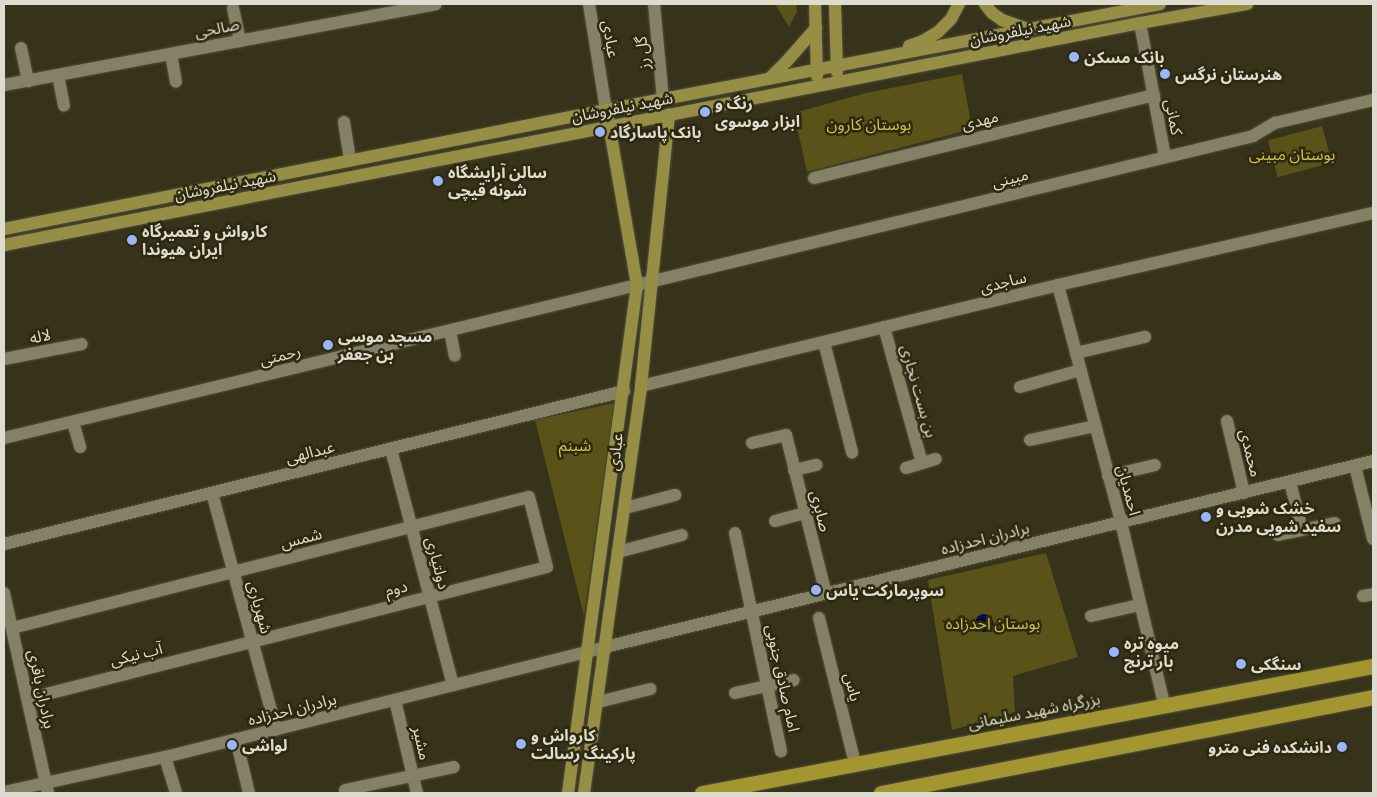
<!DOCTYPE html>
<meta charset="utf-8">
<style>
body{margin:0}
#map{position:relative;width:1377px;height:797px;overflow:hidden;background:#37331b;font-family:"Exo 2","Noto Sans Arabic",sans-serif}
div>[style]{position:absolute}
.green>*{inset:0;background:#595219;transform-origin:0 0}
.water>*{inset:0;background:#050947}
.round{border-radius:50%}
.roads{filter:drop-shadow(0 0 1px #54513d) drop-shadow(0 0 1px #54513d)}
.minor>*{height:12px;margin:-6px;padding:0 6px;transform-origin:6px;border-radius:6px;background:#848166}
.major>*{height:12px;margin:-6px;padding:0 6px;transform-origin:6px;border-radius:6px;background:#978e46}
.highway>*{height:15px;margin:-7.5px;padding:0 7.5px;transform-origin:7.5px;border-radius:7.5px;background:#a39630}
.dots>*{width:14px;height:14px;translate:-50% -50%;box-sizing:border-box;border:2px solid #2d2911;border-radius:50%}
span{translate:-50% -50%;white-space:nowrap;text-align:center;line-height:1.15;-webkit-text-stroke:5px #2d2911;paint-order:stroke}
.street-label{font-size:16px;color:#dedcce}
.poi-label{font-size:16px;color:#dedcce;font-weight:700}
.left{translate:0 -50%;text-align:left}
.right{translate:-100% -50%;text-align:right}
.park-label{font-size:16px;color:#d1c147}
.frame{position:absolute;inset:0;border:5px solid #dedcce;pointer-events:none}
</style>
<div id="map">
<div class="green">
<div style="clip-path:polygon(775px 4px,796px 4px,797px 11px,789px 27px)"></div>
<div style="clip-path:polygon(962px 74px,972px 129px,807px 172px,794px 113px,866px 93px)"></div>
<div style="left:1322px;top:126px;width:38px;height:56px;rotate:75deg"></div>
<div style="clip-path:polygon(614px 403px,584px 616px,535px 420px)"></div>
<div style="clip-path:polygon(1046px 553px,1078px 657px,1013px 676px,1015px 712px,952px 730px,928px 580px)"></div>
</div>
<div class="water">
<div class="round" style="left:975px;top:614px;width:18px;height:18px"></div>
</div>
<div class="roads">
<div class="minor">
<div style="left:589px;top:4px;width:107px;rotate:80.9deg"></div>
<div style="left:654px;top:4px;width:95px;rotate:84.6deg"></div>
<div style="left:233px;top:8px;width:34px;rotate:78deg"></div>
<div style="left:1140px;top:23px;width:136px;rotate:79.4deg"></div>
<div style="left:21px;top:48px;width:34px;rotate:78deg"></div>
<div style="left:171px;top:54px;width:28px;rotate:80deg"></div>
<div style="left:58px;top:75px;width:31px;rotate:79deg"></div>
<div style="left:4px;top:85px;width:439px;rotate:-10.6deg"></div>
<div style="left:344px;top:122px;width:38px;rotate:81deg"></div>
<div style="left:814px;top:178px;width:350px;rotate:-13.7deg"></div>
<div style="left:1058px;top:285px;width:245px;rotate:75.1deg"></div>
<div style="left:1121px;top:522px;width:187px;rotate:76.7deg"></div>
<div style="left:884px;top:327px;width:141px;rotate:74.4deg"></div>
<div style="left:450px;top:331px;width:25px;rotate:79deg"></div>
<div style="left:824px;top:342px;width:114px;rotate:75.7deg"></div>
<div style="left:1076px;top:353px;width:71px;rotate:-13.1deg"></div>
<div style="left:4px;top:359px;width:79px;rotate:-10.9deg"></div>
<div style="left:641px;top:386px;width:429px;rotate:-13.6deg"></div>
<div style="left:1058px;top:285px;width:323px;rotate:-12.9deg"></div>
<div style="left:1020px;top:387px;width:63px;rotate:-15.6deg"></div>
<div style="left:1227px;top:421px;width:74px;rotate:76.7deg"></div>
<div style="left:73px;top:422px;width:26px;rotate:74deg"></div>
<div style="left:4px;top:438px;width:1285px;rotate:-13.59deg"></div>
<div style="left:1253px;top:136px;width:26px;rotate:-31deg"></div>
<div style="left:1275px;top:123px;width:101px;rotate:-13.2deg"></div>
<div style="left:1030px;top:440px;width:66px;rotate:-12.2deg"></div>
<div style="left:752px;top:443px;width:35px;rotate:-13deg"></div>
<div style="left:786px;top:435px;width:164px;rotate:75.9deg"></div>
<div style="left:391px;top:449px;width:244px;rotate:75.3deg"></div>
<div style="left:1355px;top:466px;width:75px;rotate:76.1deg"></div>
<div style="left:906px;top:468px;width:31px;rotate:-17deg"></div>
<div style="left:794px;top:470px;width:23px;rotate:-13deg"></div>
<div style="left:1108px;top:476px;width:48px;rotate:-13.2deg"></div>
<div style="left:1290px;top:482px;width:49px;rotate:76deg"></div>
<div style="left:212px;top:493px;width:245px;rotate:74.8deg"></div>
<div style="left:625px;top:508px;width:52px;rotate:-14.6deg"></div>
<div style="left:775px;top:521px;width:31px;rotate:-15deg"></div>
<div style="left:735px;top:533px;width:223px;rotate:78.1deg"></div>
<div style="left:1278px;top:535px;width:58px;rotate:-11.9deg"></div>
<div style="left:4px;top:544px;width:639px;rotate:-13.86deg"></div>
<div style="left:618px;top:552px;width:66px;rotate:-14.9deg"></div>
<div style="left:4px;top:593px;width:205px;rotate:77.6deg"></div>
<div style="left:1363px;top:596px;width:10px;rotate:-11deg"></div>
<div style="left:1091px;top:616px;width:49px;rotate:-12.9deg"></div>
<div style="left:819px;top:618px;width:150px;rotate:76.1deg"></div>
<div style="left:12px;top:628px;width:533px;rotate:-14.22deg"></div>
<div style="left:529px;top:497px;width:72px;rotate:75.6deg"></div>
<div style="left:547px;top:567px;width:536px;rotate:165.76deg"></div>
<div style="left:735px;top:693px;width:60px;rotate:-12.4deg"></div>
<div style="left:395px;top:700px;width:96px;rotate:76.7deg"></div>
<div style="left:598px;top:702px;width:54px;rotate:-14deg"></div>
<div style="left:236px;top:739px;width:56px;rotate:76.5deg"></div>
<div style="left:165px;top:757px;width:38px;rotate:73deg"></div>
<div style="left:345px;top:790px;width:111px;rotate:-11.9deg"></div>
<div style="left:4px;top:792px;width:165px;rotate:-12.3deg"></div>
<div style="left:165px;top:757px;width:454px;rotate:-14deg"></div>
<div style="left:605px;top:647px;width:790px;rotate:-13.61deg"></div>
</div>
<div class="major">
<div style="left:815px;top:4px;width:72px;rotate:88.4deg"></div>
<div style="left:835px;top:4px;width:68px;rotate:88.3deg"></div>
<div style="left:985px;top:4px;width:11px;rotate:52deg"></div>
<div style="left:992px;top:13px;width:12px;rotate:35deg"></div>
<div style="left:1002px;top:20px;width:28px;rotate:19deg"></div>
<div style="left:909px;top:46px;width:15px;rotate:-20deg"></div>
<div style="left:923px;top:41px;width:17px;rotate:-31deg"></div>
<div style="left:938px;top:32px;width:18px;rotate:-45deg"></div>
<div style="left:951px;top:19px;width:17px;rotate:-62deg"></div>
<div style="left:769px;top:79px;width:25px;rotate:-45deg"></div>
<div style="left:787px;top:61px;width:44px;rotate:-48.7deg"></div>
<div style="left:4px;top:229px;width:614px;rotate:-11.18deg"></div>
<div style="left:606px;top:110px;width:564px;rotate:-10.83deg"></div>
<div style="left:4px;top:245px;width:1157px;rotate:-11.06deg"></div>
<div style="left:1140px;top:23px;width:109px;rotate:-10.1deg"></div>
<div style="left:568px;top:793px;width:513px;rotate:-82.27deg"></div>
<div style="left:637px;top:285px;width:169px;rotate:-99.9deg"></div>
<div style="left:584px;top:793px;width:411px;rotate:-82deg"></div>
<div style="left:641px;top:386px;width:273px;rotate:-84.1deg"></div>
</div>
<div class="highway">
<div style="left:702px;top:793px;width:683px;rotate:-10.72deg"></div>
<div style="left:881px;top:793px;width:501px;rotate:-11.04deg"></div>
</div>
</div>
<div class="dots">
<div style="left:1074px;top:57px;background:#9ab5fd"></div>
<div style="left:1165px;top:74px;background:#9ab5fd"></div>
<div style="left:705px;top:112px;background:#9ab5fd"></div>
<div style="left:600px;top:132px;background:#9ab5fd"></div>
<div style="left:438px;top:181px;background:#9ab5fd"></div>
<div style="left:132px;top:240px;background:#9ab5fd"></div>
<div style="left:328px;top:345px;background:#9ab5fd"></div>
<div style="left:1206px;top:517px;background:#9ab5fd"></div>
<div style="left:816px;top:590px;background:#9ab5fd"></div>
<div style="left:1114px;top:652px;background:#9ab5fd"></div>
<div style="left:1241px;top:664px;background:#9ab5fd"></div>
<div style="left:521px;top:744px;background:#9ab5fd"></div>
<div style="left:232px;top:745px;background:#9ab5fd"></div>
<div style="left:1342px;top:747px;background:#9ab5fd"></div>
</div>
<div class="street-label">
<span style="left:217px;top:28px;rotate:-11deg">صالحی</span>
<span style="left:1020px;top:30px;rotate:-11deg">شهید نیلفروشان</span>
<span style="left:611px;top:39px;rotate:81deg">عبادی</span>
<span style="left:642px;top:53px;rotate:-96deg">گل رز</span>
<span style="left:622px;top:107px;rotate:-11deg">شهید نیلفروشان</span>
<span style="left:1174px;top:117px;rotate:79deg">کمانی</span>
<span style="left:980px;top:120px;rotate:-14deg">مهدی</span>
<span style="left:1010px;top:178px;rotate:-14deg">مبینی</span>
<span style="left:225px;top:185px;rotate:-11deg">شهید نیلفروشان</span>
<span style="left:1003px;top:282px;rotate:-14deg">ساجدی</span>
<span style="left:40px;top:336px;rotate:-11deg">لاله</span>
<span style="left:280px;top:355px;rotate:-14deg">رحمتی</span>
<span style="left:919px;top:391px;rotate:74deg">بن بست نجاری</span>
<span style="left:310px;top:452px;rotate:-14deg">عبدالهی</span>
<span style="left:615px;top:452px;rotate:-83deg">عبادی</span>
<span style="left:1251px;top:453px;rotate:76deg">محمدی</span>
<span style="left:1129px;top:490px;rotate:75deg">احمدیان</span>
<span style="left:821px;top:511px;rotate:76deg">صابری</span>
<span style="left:301px;top:538px;rotate:-14deg">شمس</span>
<span style="left:985px;top:538px;rotate:-14deg">برادران احدزاده</span>
<span style="left:438px;top:563px;rotate:75deg">دولتیاری</span>
<span style="left:396px;top:588px;rotate:-14deg">دوم</span>
<span style="left:260px;top:607px;rotate:75deg">شهریاری</span>
<span style="left:136px;top:654px;rotate:-14deg">آب نیکی</span>
<span style="left:783px;top:678px;rotate:78deg">امام صادق جنوبی</span>
<span style="left:853px;top:687px;rotate:76deg">یاس</span>
<span style="left:42px;top:689px;rotate:78deg">برادران باقری</span>
<span style="left:292px;top:709px;rotate:-14deg">برادران احدزاده</span>
<span style="left:1034px;top:711px;rotate:-11deg">بزرگراه شهید سلیمانی</span>
<span style="left:422px;top:743px;rotate:77deg">مشیر</span>
</div>
<div class="poi-label">
<span class="left" style="left:1084px;top:57px">بانک مسکن</span>
<span class="left" style="left:1175px;top:74px">هنرستان نرگس</span>
<span class="left" style="left:715px;top:112px">رنگ و<br>ابزار موسوی</span>
<span class="left" style="left:610px;top:132px">بانک پاسارگاد</span>
<span class="left" style="left:448px;top:181px">سالن آرایشگاه<br>شونه قیچی</span>
<span class="left" style="left:142px;top:240px">کارواش و تعمیرگاه<br>ایران هیوندا</span>
<span class="left" style="left:338px;top:345px">مسجد موسی<br>بن جعفر</span>
<span class="left" style="left:1216px;top:517px">خشک شویی و<br>سفید شویی مدرن</span>
<span class="left" style="left:826px;top:590px">سوپرمارکت یاس</span>
<span class="left" style="left:1124px;top:652px">میوه تره<br>بار ترنج</span>
<span class="left" style="left:1251px;top:664px">سنگکی</span>
<span class="left" style="left:531px;top:744px">کارواش و<br>پارکینگ رسالت</span>
<span class="left" style="left:242px;top:745px">لواشی</span>
<span class="right" style="left:1332px;top:747px">دانشکده فنی مترو</span>
</div>
<div class="park-label">
<span style="left:869px;top:124px">بوستان کارون</span>
<span style="left:1292px;top:154px">بوستان مبینی</span>
<span style="left:575px;top:445px">شبنم</span>
<span style="left:993px;top:623px">بوستان احدزاده</span>
</div>
<div class="frame"></div>
</div>
